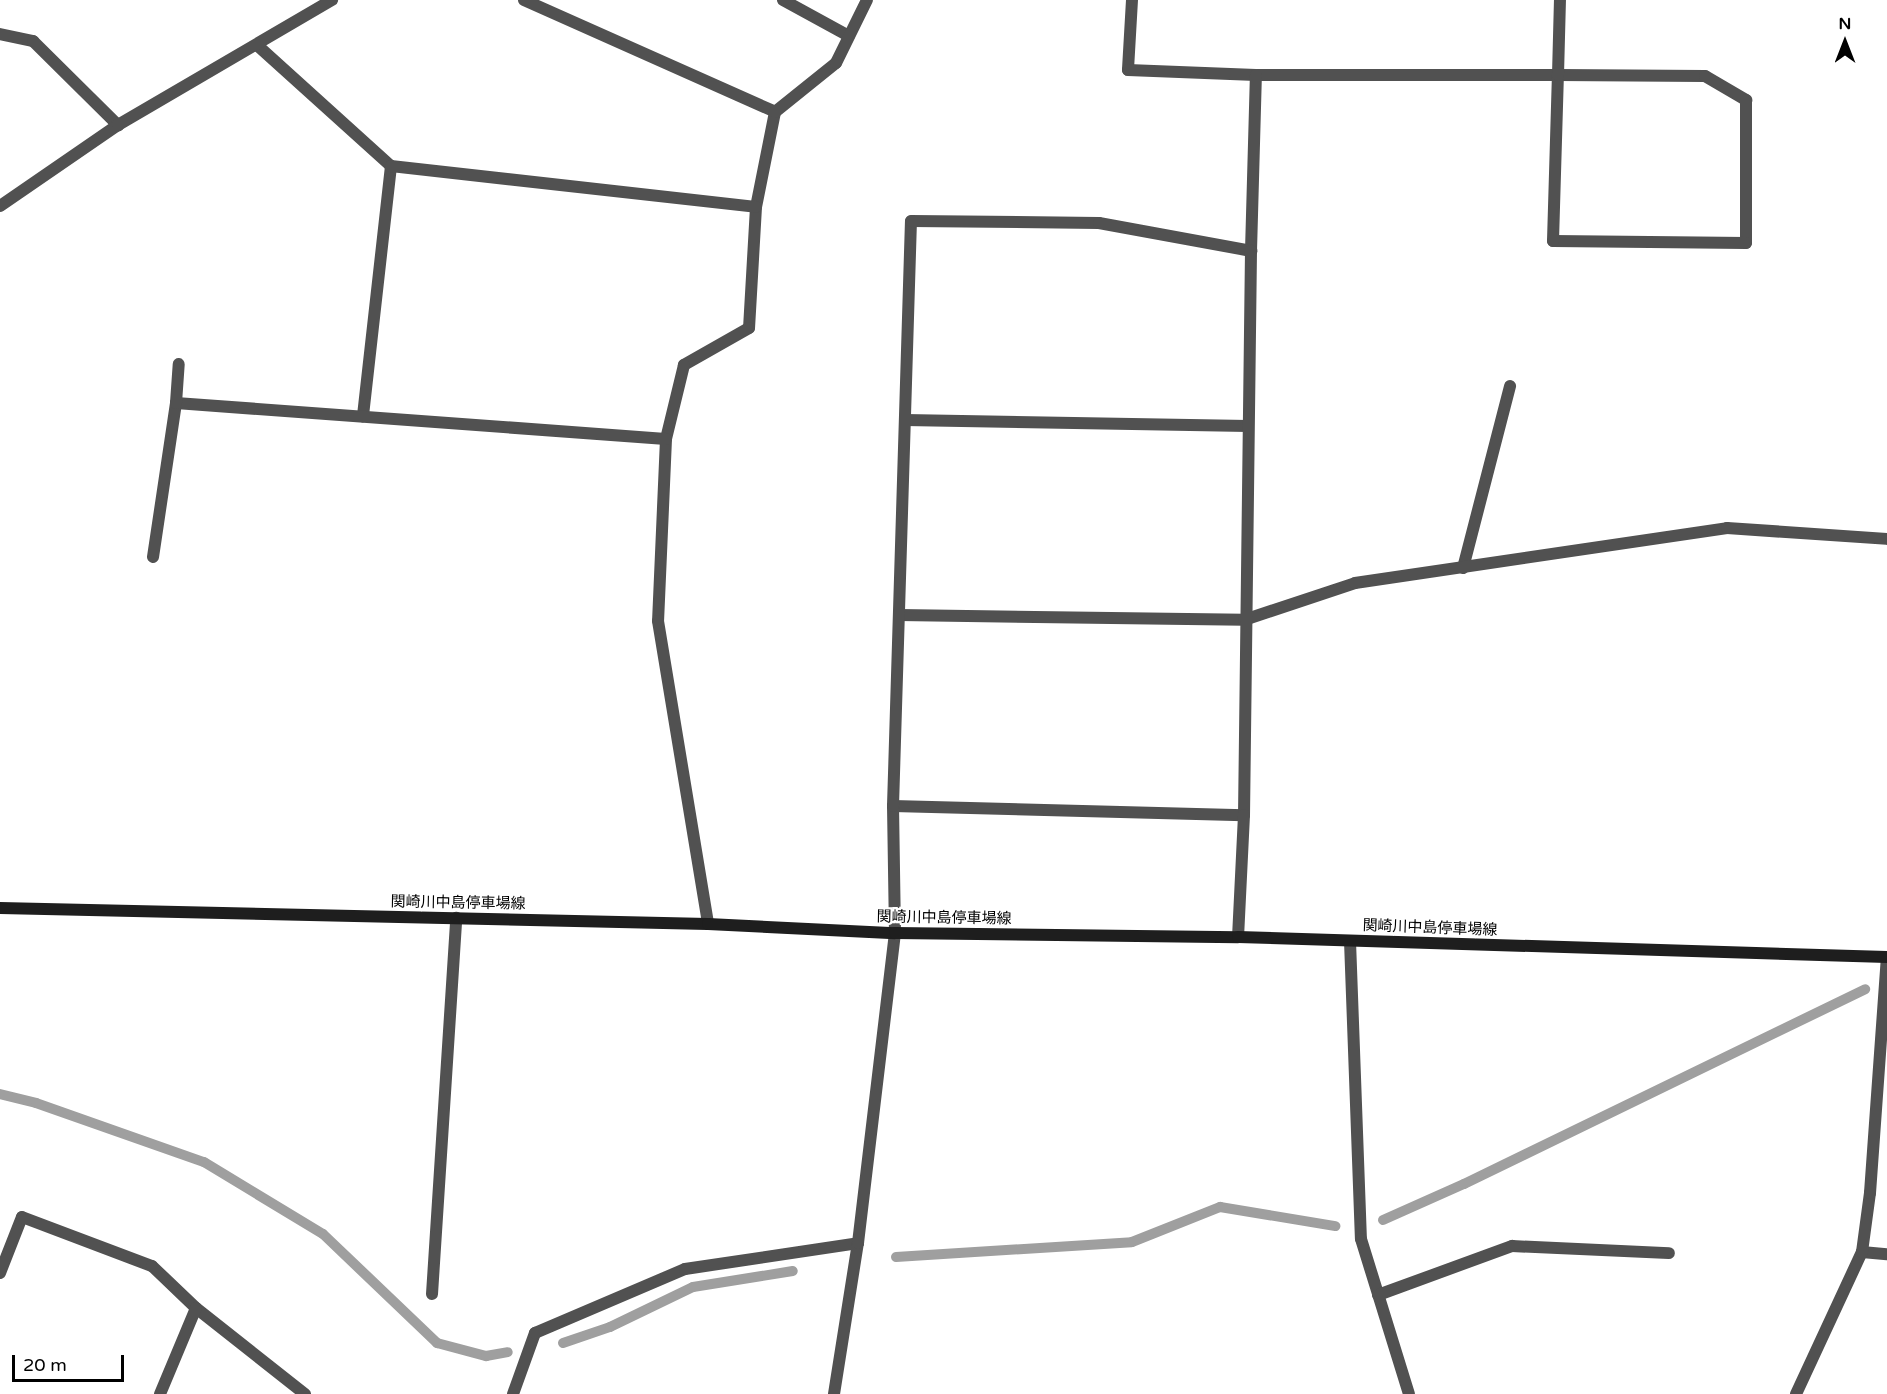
<!DOCTYPE html>
<meta charset="utf-8">
<style>
body{margin:0}
#map{position:relative;width:1887px;height:1394px;overflow:hidden;background:#fff;font-family:"Varela Round","Noto Sans JP",sans-serif}
div>[style]{position:absolute}
.stream>*{height:10px;margin:-5px;padding:0 5px;transform-origin:5px;border-radius:5px;background:#9f9f9f}
.minor>*{height:12px;margin:-6px;padding:0 6px;transform-origin:6px;border-radius:6px;background:#515151}
.tertiary>*{height:12px;margin:-6px;padding:0 6px;transform-origin:6px;border-radius:6px;background:#515151}
.secondary>*{height:12px;margin:-6px;padding:0 6px;transform-origin:6px;border-radius:6px;background:#1e1e1e}
span{translate:-50% -50%;white-space:nowrap;text-align:center;line-height:1.15;-webkit-text-stroke:4.5px #fff;paint-order:stroke}
.street-label{font-size:15px;color:#000}
.north{position:absolute;left:1815px;top:12px;width:60px;height:60px;-webkit-text-stroke:4px #fff;paint-order:stroke;rotate:0deg;font-size:16px;font-weight:700;line-height:24px;text-align:center;color:#000}
.north::after{content:'';display:block;margin:auto;width:21px;height:27px;background:#000;clip-path:polygon(50% 0,100% 100%,50% 72%,0 100%)}
.scale{position:absolute;left:12px;top:1355px;width:112px;height:27px;box-sizing:border-box;border:3px solid #000;border-top:0;padding-left:8px;font-size:18px;line-height:21px;white-space:nowrap;color:#000;-webkit-text-stroke:4px #fff;paint-order:stroke}
</style>
<div id="map">
<div class="stream">
<div style="left:0;top:1094px;width:37px;rotate:14deg"></div>
<div style="left:36px;top:1103px;width:178px;rotate:19.4deg"></div>
<div style="left:204px;top:1162px;width:139px;rotate:31.2deg"></div>
<div style="left:323px;top:1234px;width:158px;rotate:43.7deg"></div>
<div style="left:437px;top:1343px;width:51px;rotate:14.9deg"></div>
<div style="left:486px;top:1356px;width:22px;rotate:-10deg"></div>
<div style="left:1383px;top:1220px;width:89px;rotate:-24deg"></div>
<div style="left:1464px;top:1184px;width:446px;rotate:-25.9deg"></div>
<div style="left:896px;top:1257px;width:236px;rotate:-3.6deg"></div>
<div style="left:1132px;top:1242px;width:95px;rotate:-21.7deg"></div>
<div style="left:1220px;top:1207px;width:117px;rotate:9.4deg"></div>
<div style="left:563px;top:1343px;width:50px;rotate:-18.8deg"></div>
<div style="left:610px;top:1327px;width:92px;rotate:-25.7deg"></div>
<div style="left:693px;top:1287px;width:101px;rotate:-9.1deg"></div>
</div>
<div class="minor">
<div style="left:524px;top:0;width:275px;rotate:24deg"></div>
<div style="left:775px;top:112px;width:97px;rotate:101.3deg"></div>
<div style="left:756px;top:207px;width:121px;rotate:93.3deg"></div>
<div style="left:749px;top:328px;width:75px;rotate:150.4deg"></div>
<div style="left:684px;top:365px;width:76px;rotate:103.7deg"></div>
<div style="left:666px;top:439px;width:182px;rotate:92.5deg"></div>
<div style="left:658px;top:621px;width:307px;rotate:80.6deg"></div>
<div style="left:783px;top:0;width:75px;rotate:28.6deg"></div>
<div style="left:1132px;top:0;width:70px;rotate:93.3deg"></div>
<div style="left:1128px;top:70px;width:128px;rotate:2.2deg"></div>
<div style="left:1256px;top:75px;width:302px"></div>
<div style="left:1558px;top:75px;width:147px;rotate:0.4deg"></div>
<div style="left:1705px;top:76px;width:48px;rotate:30.3deg"></div>
<div style="left:1746px;top:100px;width:143px;rotate:90deg"></div>
<div style="left:1746px;top:243px;width:193px;rotate:-179.4deg"></div>
<div style="left:1553px;top:241px;width:166px;rotate:-88.3deg"></div>
<div style="left:1558px;top:75px;width:75px;rotate:-88.5deg"></div>
<div style="left:0;top:34px;width:34px;rotate:12deg"></div>
<div style="left:33px;top:41px;width:120px;rotate:44.7deg"></div>
<div style="left:257px;top:45px;width:181px;rotate:42.1deg"></div>
<div style="left:391px;top:166px;width:252px;rotate:96.4deg"></div>
<div style="left:775px;top:112px;width:78px;rotate:-38.8deg"></div>
<div style="left:836px;top:63px;width:70px;rotate:-63.8deg"></div>
<div style="left:391px;top:166px;width:367px;rotate:6.4deg"></div>
<div style="left:0;top:206px;width:143px;rotate:-34.5deg"></div>
<div style="left:118px;top:125px;width:248px;rotate:-30.3deg"></div>
<div style="left:1251px;top:251px;width:176px;rotate:-88.4deg"></div>
<div style="left:176px;top:403px;width:491px;rotate:4.2deg"></div>
<div style="left:905px;top:420px;width:343px;rotate:1deg"></div>
<div style="left:153px;top:557px;width:156px;rotate:-81.5deg"></div>
<div style="left:176px;top:403px;width:39px;rotate:-86deg"></div>
<div style="left:1463px;top:568px;width:188px;rotate:-75.5deg"></div>
<div style="left:899px;top:615px;width:345px;rotate:0.8deg"></div>
<div style="left:1244px;top:620px;width:117px;rotate:-18.4deg"></div>
<div style="left:1355px;top:583px;width:376px;rotate:-8.4deg"></div>
<div style="left:1727px;top:528px;width:160px;rotate:3.9deg"></div>
<div style="left:893px;top:806px;width:351px;rotate:1.5deg"></div>
<div style="left:895px;top:933px;width:127px;rotate:-90.9deg"></div>
<div style="left:893px;top:806px;width:585px;rotate:-88.24deg"></div>
<div style="left:911px;top:221px;width:188px;rotate:0.6deg"></div>
<div style="left:1099px;top:223px;width:155px;rotate:10.4deg"></div>
<div style="left:1251px;top:251px;width:564px;rotate:90.71deg"></div>
<div style="left:1244px;top:815px;width:122px;rotate:92.8deg"></div>
<div style="left:1350px;top:941px;width:298px;rotate:87.9deg"></div>
<div style="left:1361px;top:1239px;width:162px;rotate:72.8deg"></div>
<div style="left:1862px;top:1252px;width:25px;rotate:5deg"></div>
<div style="left:0;top:1273px;width:60px;rotate:-68.6deg"></div>
<div style="left:22px;top:1217px;width:139px;rotate:20.7deg"></div>
<div style="left:152px;top:1266px;width:61px;rotate:43.7deg"></div>
<div style="left:196px;top:1308px;width:139px;rotate:38.3deg"></div>
<div style="left:432px;top:1294px;width:377px;rotate:-86.3deg"></div>
<div style="left:1378px;top:1295px;width:143px;rotate:-20.1deg"></div>
<div style="left:1512px;top:1246px;width:157px;rotate:2.6deg"></div>
<div style="left:160px;top:1394px;width:93px;rotate:-67.3deg"></div>
<div style="left:513px;top:1394px;width:65px;rotate:-70.2deg"></div>
<div style="left:535px;top:1333px;width:163px;rotate:-23.1deg"></div>
<div style="left:685px;top:1269px;width:175px;rotate:-8.5deg"></div>
<div style="left:1796px;top:1394px;width:157px;rotate:-65.1deg"></div>
<div style="left:1862px;top:1252px;width:60px;rotate:-82.3deg"></div>
<div style="left:1870px;top:1193px;width:236px;rotate:-85.9deg"></div>
</div>
<div class="tertiary">
<div style="left:834px;top:1394px;width:153px;rotate:-81deg"></div>
<div style="left:858px;top:1243px;width:312px;rotate:-83.2deg"></div>
</div>
<div class="secondary">
<div style="left:0;top:908px;width:708px;rotate:1.29deg"></div>
<div style="left:708px;top:924px;width:187px;rotate:2.8deg"></div>
<div style="left:895px;top:933px;width:343px;rotate:0.7deg"></div>
<div style="left:1238px;top:937px;width:649px;rotate:1.77deg"></div>
</div>
<div class="street-label">
<span style="left:458px;top:903px;rotate:1deg">関崎川中島停車場線</span>
<span style="left:944px;top:918px;rotate:1deg">関崎川中島停車場線</span>
<span style="left:1430px;top:928px;rotate:2deg">関崎川中島停車場線</span>
</div>
<div class="north">N</div>
<div class="scale">20 m</div>
</div>
